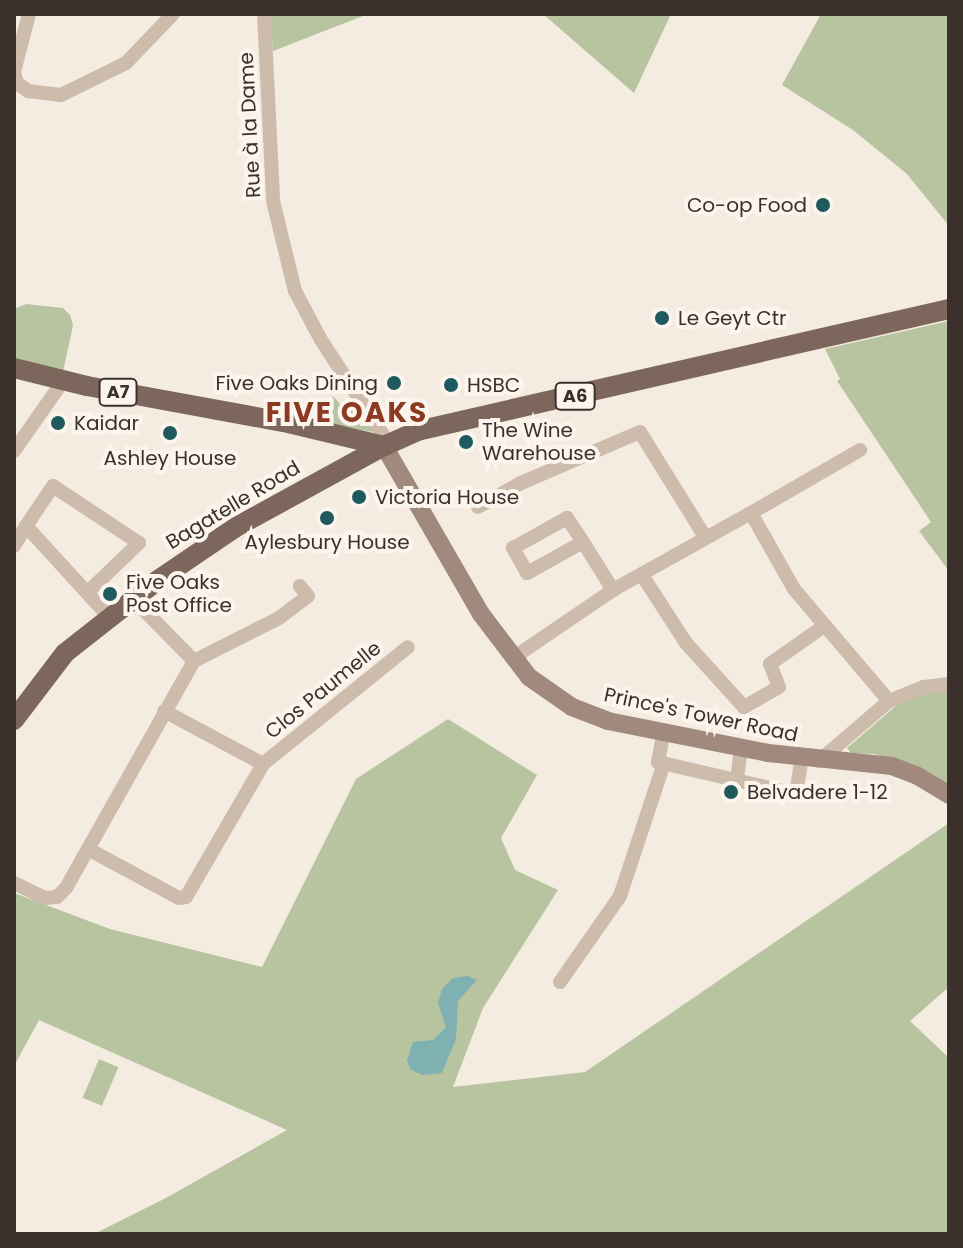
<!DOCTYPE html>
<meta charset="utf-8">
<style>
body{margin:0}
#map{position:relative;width:963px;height:1248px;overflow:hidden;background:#f4ebe1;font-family:Poppins,sans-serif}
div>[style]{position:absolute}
.green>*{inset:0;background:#b8c4a0;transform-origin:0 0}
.water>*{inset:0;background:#7fb0b2}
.minor>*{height:14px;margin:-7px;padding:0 7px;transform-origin:7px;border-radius:7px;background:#cdbbac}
.secondary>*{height:18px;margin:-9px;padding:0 9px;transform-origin:9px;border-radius:9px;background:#a18a7d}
.primary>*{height:20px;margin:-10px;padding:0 10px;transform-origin:10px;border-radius:10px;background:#7d675c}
.dots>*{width:22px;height:22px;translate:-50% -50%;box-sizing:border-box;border:4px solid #fbf5ee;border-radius:50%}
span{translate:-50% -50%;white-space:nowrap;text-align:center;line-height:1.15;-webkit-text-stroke:8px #fbf5ee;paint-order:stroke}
.shield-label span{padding:2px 6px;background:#fbf5ee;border:2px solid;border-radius:6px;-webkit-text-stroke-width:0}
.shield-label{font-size:18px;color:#3b302b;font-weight:700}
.street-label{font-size:20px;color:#3b302b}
.poi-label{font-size:20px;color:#3b302b}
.right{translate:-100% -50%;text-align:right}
.left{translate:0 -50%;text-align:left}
.district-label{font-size:28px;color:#8c3b22;font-weight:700;letter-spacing:2px}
.frame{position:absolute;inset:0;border:16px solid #3b302b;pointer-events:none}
</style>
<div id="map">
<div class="green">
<div style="clip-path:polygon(270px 14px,368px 14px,273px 51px)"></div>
<div style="clip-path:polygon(543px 14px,671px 14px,634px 93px)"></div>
<div style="clip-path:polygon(821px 14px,949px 14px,949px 226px,907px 174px,853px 130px,782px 85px)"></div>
<div style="clip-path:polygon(26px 304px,63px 308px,70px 315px,73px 325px,63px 372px,14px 361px,14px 309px)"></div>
<div style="clip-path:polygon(949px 321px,949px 571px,919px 531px,931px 522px,837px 381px,840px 379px,825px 349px)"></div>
<div style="clip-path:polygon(333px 396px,348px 413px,360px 405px,373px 424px,372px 432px,319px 422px)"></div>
<div style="clip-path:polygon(949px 690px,949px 787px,909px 764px,874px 754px,851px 753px,847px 748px,898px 704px,925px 692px)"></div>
<div style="clip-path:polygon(448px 719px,537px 775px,501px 838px,515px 870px,558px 890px,483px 1008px,453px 1087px,585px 1072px,949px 823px,949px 987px,910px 1021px,949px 1058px,949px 1234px,94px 1234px,164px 1199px,287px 1130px,39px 1020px,14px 1066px,14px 893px,110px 929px,262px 967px,356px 779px)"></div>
<div style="left:99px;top:1059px;width:21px;height:42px;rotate:23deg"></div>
</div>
<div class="water">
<div style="clip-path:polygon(468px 976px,477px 980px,458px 1001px,456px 1039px,442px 1073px,422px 1075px,410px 1069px,407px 1060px,413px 1042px,433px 1040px,446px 1027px,438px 1003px,442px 989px,453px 978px)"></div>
</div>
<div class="minor">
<div style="left:29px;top:14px;width:60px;rotate:104.5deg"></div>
<div style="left:14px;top:72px;width:11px;rotate:75deg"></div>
<div style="left:17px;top:83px;width:14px;rotate:36deg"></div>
<div style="left:28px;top:91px;width:33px;rotate:7deg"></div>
<div style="left:61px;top:95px;width:72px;rotate:-26.2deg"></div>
<div style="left:126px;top:63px;width:68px;rotate:-46.2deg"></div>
<div style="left:264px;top:14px;width:187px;rotate:87.2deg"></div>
<div style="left:273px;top:201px;width:93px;rotate:76.3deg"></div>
<div style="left:295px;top:291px;width:55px;rotate:62deg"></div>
<div style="left:321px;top:340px;width:113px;rotate:56.9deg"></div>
<div style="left:383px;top:435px;width:11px;rotate:85deg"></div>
<div style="left:14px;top:451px;width:85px;rotate:-55deg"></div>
<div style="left:478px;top:507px;width:49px;rotate:-29.2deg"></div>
<div style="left:521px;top:483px;width:129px;rotate:-23.2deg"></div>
<div style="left:640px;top:432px;width:123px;rotate:58.2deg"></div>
<div style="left:751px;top:513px;width:126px;rotate:-30deg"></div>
<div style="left:583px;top:542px;width:64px;rotate:151deg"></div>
<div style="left:527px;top:573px;width:29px;rotate:-119deg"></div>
<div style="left:513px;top:548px;width:62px;rotate:-29.1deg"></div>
<div style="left:567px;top:518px;width:29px;rotate:56deg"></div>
<div style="left:583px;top:542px;width:57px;rotate:58deg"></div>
<div style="left:14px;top:546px;width:23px;rotate:-59deg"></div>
<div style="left:642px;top:575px;width:81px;rotate:57.1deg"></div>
<div style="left:686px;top:643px;width:86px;rotate:47.8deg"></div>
<div style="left:744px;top:707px;width:40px;rotate:-29.7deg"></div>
<div style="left:779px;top:687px;width:25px;rotate:-111deg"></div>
<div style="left:770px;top:664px;width:66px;rotate:-35.1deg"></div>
<div style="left:88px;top:592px;width:71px;rotate:-43.9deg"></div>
<div style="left:139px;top:543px;width:103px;rotate:-146.5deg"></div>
<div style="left:53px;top:486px;width:48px;rotate:124deg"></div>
<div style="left:26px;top:526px;width:123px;rotate:47.6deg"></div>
<div style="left:513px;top:658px;width:121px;rotate:-34.2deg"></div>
<div style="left:613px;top:590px;width:158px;rotate:-29.2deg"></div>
<div style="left:751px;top:513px;width:87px;rotate:60.5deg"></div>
<div style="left:794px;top:589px;width:147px;rotate:49.7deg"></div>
<div style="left:194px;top:661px;width:95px;rotate:-26.8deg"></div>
<div style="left:279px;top:618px;width:36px;rotate:-37deg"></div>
<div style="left:308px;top:596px;width:13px;rotate:-129deg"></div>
<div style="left:664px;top:731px;width:32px;rotate:101deg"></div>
<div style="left:658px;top:762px;width:142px;rotate:13.1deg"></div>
<div style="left:796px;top:794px;width:36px;rotate:-81deg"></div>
<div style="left:819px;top:761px;width:92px;rotate:-40.6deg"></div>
<div style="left:889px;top:701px;width:38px;rotate:-22deg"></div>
<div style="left:924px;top:687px;width:25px;rotate:-7deg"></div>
<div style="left:263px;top:764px;width:186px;rotate:-38.9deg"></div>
<div style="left:737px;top:780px;width:26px;rotate:-83deg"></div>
<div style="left:88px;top:849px;width:103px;rotate:28.3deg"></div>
<div style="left:179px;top:898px;width:7px;rotate:-8deg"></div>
<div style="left:186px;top:897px;width:154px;rotate:-59.9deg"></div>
<div style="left:263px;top:764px;width:112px;rotate:-151.8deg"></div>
<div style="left:14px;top:883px;width:34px;rotate:26deg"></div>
<div style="left:45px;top:898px;width:12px;rotate:-5deg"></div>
<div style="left:57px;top:897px;width:13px;rotate:-45deg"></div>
<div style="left:66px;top:888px;width:261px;rotate:-60.6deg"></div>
<div style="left:194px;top:661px;width:87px;rotate:-134.5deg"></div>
<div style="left:560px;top:982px;width:105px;rotate:-55.1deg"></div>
<div style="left:620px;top:896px;width:140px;rotate:-71.7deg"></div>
</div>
<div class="secondary">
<div style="left:384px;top:446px;width:194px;rotate:60deg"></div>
<div style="left:481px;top:614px;width:79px;rotate:52.7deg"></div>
<div style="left:529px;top:677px;width:52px;rotate:34.9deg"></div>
<div style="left:572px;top:707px;width:39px;rotate:21deg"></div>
<div style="left:608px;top:721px;width:163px;rotate:11.3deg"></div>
<div style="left:768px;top:753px;width:125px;rotate:6deg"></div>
<div style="left:892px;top:766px;width:26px;rotate:21deg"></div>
<div style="left:916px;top:775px;width:39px;rotate:31deg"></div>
</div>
<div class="primary">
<div style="left:14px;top:368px;width:75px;rotate:13.9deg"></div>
<div style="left:87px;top:386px;width:200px;rotate:10.4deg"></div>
<div style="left:284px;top:422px;width:103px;rotate:13.5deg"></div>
<div style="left:14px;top:720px;width:84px;rotate:-52.7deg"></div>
<div style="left:65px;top:653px;width:118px;rotate:-38.1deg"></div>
<div style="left:158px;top:580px;width:94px;rotate:-34.2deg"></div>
<div style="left:236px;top:527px;width:169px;rotate:-28.7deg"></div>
<div style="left:384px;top:446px;width:36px;rotate:-24deg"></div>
<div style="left:417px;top:431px;width:546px;rotate:-12.92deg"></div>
</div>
<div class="dots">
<div style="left:823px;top:205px;background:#1f5a5e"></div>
<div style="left:662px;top:318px;background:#1f5a5e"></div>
<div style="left:394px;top:383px;background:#1f5a5e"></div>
<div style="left:451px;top:385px;background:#1f5a5e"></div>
<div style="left:58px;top:423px;background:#1f5a5e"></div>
<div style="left:170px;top:433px;background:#1f5a5e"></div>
<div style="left:466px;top:442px;background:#1f5a5e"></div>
<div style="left:359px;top:497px;background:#1f5a5e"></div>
<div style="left:327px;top:518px;background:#1f5a5e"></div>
<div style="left:110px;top:594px;background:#1f5a5e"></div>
<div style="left:731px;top:792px;background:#1f5a5e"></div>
</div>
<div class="shield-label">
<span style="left:118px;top:392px">A7</span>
<span style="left:575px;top:396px">A6</span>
</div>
<div class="street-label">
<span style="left:250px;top:125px;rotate:-93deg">Rue à la Dame</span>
<span style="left:233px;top:505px;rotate:-31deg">Bagatelle Road</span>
<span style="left:323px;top:690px;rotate:-39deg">Clos Paumelle</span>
<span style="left:701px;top:715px;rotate:12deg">Prince's Tower Road</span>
</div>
<div class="poi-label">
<span class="right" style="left:807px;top:205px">Co-op Food</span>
<span class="left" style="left:678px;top:318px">Le Geyt Ctr</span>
<span class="right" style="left:378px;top:383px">Five Oaks Dining</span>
<span class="left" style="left:467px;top:385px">HSBC</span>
<span class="left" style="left:74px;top:423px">Kaidar</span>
<span class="left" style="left:482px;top:442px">The Wine<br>Warehouse</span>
<span style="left:170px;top:458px">Ashley House</span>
<span class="left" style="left:375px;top:497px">Victoria House</span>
<span style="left:327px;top:542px">Aylesbury House</span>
<span class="left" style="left:126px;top:594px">Five Oaks<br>Post Office</span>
<span class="left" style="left:747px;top:792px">Belvadere 1-12</span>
</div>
<div class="district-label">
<span style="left:347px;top:413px">FIVE OAKS</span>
</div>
<div class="frame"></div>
</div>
